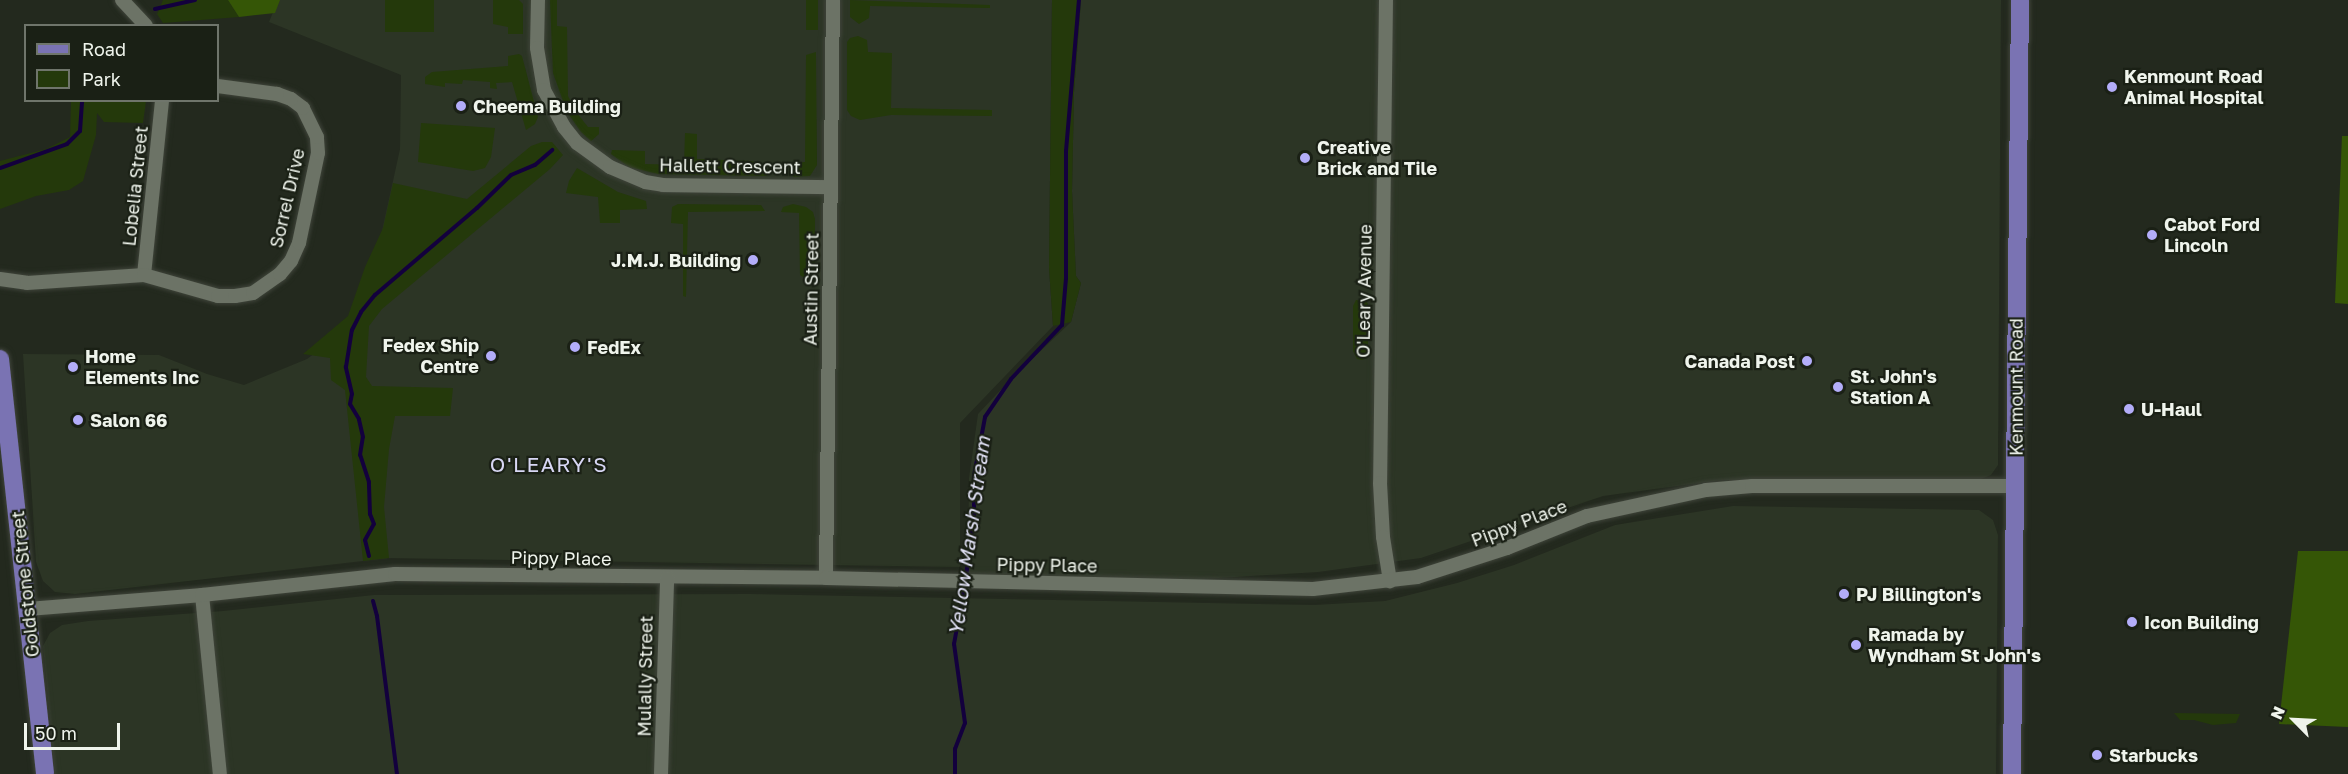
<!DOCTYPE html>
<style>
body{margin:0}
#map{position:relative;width:2348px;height:774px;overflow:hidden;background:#23291e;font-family:"Golos Text",sans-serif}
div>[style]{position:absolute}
.built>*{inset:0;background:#2c3525}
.green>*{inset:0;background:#24390b;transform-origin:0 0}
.forest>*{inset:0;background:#355606}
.stream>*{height:4px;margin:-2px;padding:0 2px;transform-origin:2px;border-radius:2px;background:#13003d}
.roads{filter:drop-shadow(0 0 2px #3f443a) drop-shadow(0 0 2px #3f443a)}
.minor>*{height:14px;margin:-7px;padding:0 7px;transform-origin:7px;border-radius:7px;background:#6c7366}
.major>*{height:18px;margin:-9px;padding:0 9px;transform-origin:9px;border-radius:9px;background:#7a73b3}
.dots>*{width:16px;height:16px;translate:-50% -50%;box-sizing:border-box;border:3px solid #1a2015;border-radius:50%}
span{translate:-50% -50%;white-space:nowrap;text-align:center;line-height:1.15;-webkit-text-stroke:4.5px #1a2015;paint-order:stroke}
.poi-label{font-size:18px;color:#eff4ec;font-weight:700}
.left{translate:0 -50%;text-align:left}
.right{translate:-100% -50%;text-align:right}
.street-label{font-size:18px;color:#eff4ec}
.water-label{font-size:20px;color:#e1e1f5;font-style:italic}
.quarter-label{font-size:21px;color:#d8d7f4;letter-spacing:1.5px}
.legend{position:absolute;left:24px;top:24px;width:195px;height:78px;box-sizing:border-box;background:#1a2015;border:2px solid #6f756b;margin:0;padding:8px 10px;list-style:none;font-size:18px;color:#eff4ec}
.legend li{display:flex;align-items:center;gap:12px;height:30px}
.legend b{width:30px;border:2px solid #6f756b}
.north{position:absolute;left:2264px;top:690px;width:60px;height:60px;-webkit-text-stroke:4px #1a2015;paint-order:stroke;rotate:294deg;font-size:16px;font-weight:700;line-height:24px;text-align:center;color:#eff4ec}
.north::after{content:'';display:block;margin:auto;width:21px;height:27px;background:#eff4ec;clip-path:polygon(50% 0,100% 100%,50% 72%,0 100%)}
.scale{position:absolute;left:24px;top:723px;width:96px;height:27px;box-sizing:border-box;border:3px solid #eff4ec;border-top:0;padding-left:8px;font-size:18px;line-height:21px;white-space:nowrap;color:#eff4ec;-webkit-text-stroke:4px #1a2015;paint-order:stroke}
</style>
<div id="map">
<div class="built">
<div style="clip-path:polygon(278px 0,1052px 0,1049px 268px,1053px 326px,960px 423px,960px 567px,389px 558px,75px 594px,55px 592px,43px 581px,36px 562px,23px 354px,159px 355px,207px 374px,244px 385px,307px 359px,331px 341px,354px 319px,374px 268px,400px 149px,401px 75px,269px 22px)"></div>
<div style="clip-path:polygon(1081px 0,2001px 0,1998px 465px,1991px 475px,1981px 479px,1722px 480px,1603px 496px,1421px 558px,1318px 572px,1185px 580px,968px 574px,969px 478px,978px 414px,1011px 379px,1071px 322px,1081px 283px,1076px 276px,1072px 191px,1074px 92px)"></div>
<div style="clip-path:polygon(1733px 506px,1979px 510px,1993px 520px,1998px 535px,1996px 774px,55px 774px,43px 646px,50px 633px,62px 625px,88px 621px,223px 611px,374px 595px,749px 594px,1314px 605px,1385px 601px,1457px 583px,1514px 565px,1615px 525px)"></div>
</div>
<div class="green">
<div style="clip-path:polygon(163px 0,228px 0,239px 17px,163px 23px,157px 14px)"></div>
<div style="left:385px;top:0;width:49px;height:32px"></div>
<div style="clip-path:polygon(493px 0,519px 0,523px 4px,523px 34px,508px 34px,508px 27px,493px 24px)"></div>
<div style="clip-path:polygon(550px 0,557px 0,557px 26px,567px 27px,568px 96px,576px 112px,588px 127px,599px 127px,599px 134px,591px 141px,581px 132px,567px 112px,553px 73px)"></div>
<div style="left:806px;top:0;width:12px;height:30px"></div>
<div style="clip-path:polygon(850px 0,990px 5px,990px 8px,870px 6px,869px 18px,859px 24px,850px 17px)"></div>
<div style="clip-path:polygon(1052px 0,1081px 0,1074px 92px,1072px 191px,1076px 276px,1081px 283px,1071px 322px,1053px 326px,1049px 268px)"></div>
<div style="clip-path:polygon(858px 36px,867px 40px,868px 52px,892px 53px,891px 108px,992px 110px,992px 116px,891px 115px,860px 120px,851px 116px,847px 110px,847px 42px,850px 38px)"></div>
<div style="clip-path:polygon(816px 52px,817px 165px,810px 176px,794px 177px,789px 172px,789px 163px,805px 162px,806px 55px)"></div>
<div style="clip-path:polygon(519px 54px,522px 56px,538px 117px,535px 124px,526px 130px,512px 82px,496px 83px,497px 89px,490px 88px,490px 82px,463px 80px,462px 84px,445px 83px,445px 87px,425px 84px,425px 77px,432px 72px,508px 66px,508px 56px)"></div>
<div style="clip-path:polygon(71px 101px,146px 101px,143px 123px,104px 122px,97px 113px,96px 135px,83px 181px,69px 190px,36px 196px,0 209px,0 161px,46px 149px,70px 137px)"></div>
<div style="clip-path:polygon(421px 123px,495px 128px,491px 157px,485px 168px,473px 171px,418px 162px)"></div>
<div style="clip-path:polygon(685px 133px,697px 134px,697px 159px,751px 161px,761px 164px,767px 176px,658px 174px,629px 167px,611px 154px,612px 150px,645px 151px,645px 164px,684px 165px)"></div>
<div style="clip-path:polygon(542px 142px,552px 142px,563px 155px,550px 169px,382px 309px,369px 326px,366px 377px,372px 386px,453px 388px,450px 416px,395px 416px,389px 449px,384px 507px,389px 558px,363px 561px,345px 390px,331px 380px,330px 358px,303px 354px,348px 316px,365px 267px,383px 228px,393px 183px,467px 199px,531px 146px)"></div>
<div style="clip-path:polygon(577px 168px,618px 192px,646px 201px,647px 209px,620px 210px,620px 223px,600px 223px,598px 197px,566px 193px,569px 181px)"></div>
<div style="clip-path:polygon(678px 204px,761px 205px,765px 211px,688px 212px,686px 297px,683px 296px,683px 224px,671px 223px,672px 207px)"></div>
<div style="clip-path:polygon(793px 204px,806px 207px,813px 212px,815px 219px,815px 278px,803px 277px,800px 275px,799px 213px,781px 212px,783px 207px)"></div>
<div style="clip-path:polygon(1356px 300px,1366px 301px,1368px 304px,1368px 352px,1367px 358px,1362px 360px,1357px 359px,1353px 351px,1353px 306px)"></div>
<div style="clip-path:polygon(2174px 713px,2240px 714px,2236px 723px,2213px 725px,2194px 720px,2180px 720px)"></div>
</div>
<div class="forest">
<div style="clip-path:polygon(228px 0,280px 0,275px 13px,239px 17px)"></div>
<div style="clip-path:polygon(2342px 136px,2348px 136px,2348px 304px,2335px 303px)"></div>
<div style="clip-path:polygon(2298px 551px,2348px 551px,2348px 727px,2279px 724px)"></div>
</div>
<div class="stream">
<div style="left:155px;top:9px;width:41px;rotate:-12.7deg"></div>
<div style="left:0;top:168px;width:71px;rotate:-19.7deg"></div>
<div style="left:67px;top:144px;width:18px;rotate:-45deg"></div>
<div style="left:80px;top:131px;width:31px;rotate:-86deg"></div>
<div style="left:369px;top:556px;width:16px;rotate:-104deg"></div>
<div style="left:365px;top:540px;width:18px;rotate:-61deg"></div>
<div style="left:374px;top:524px;width:11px;rotate:-112deg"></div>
<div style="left:370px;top:514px;width:32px;rotate:-92deg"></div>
<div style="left:369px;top:482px;width:28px;rotate:-108deg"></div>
<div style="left:360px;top:455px;width:18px;rotate:-81deg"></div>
<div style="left:363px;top:437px;width:18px;rotate:-103deg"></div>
<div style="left:359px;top:419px;width:17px;rotate:-121deg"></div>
<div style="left:350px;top:404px;width:10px;rotate:-79deg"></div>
<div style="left:352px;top:394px;width:28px;rotate:-103deg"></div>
<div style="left:346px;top:367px;width:37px;rotate:-81deg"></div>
<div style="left:352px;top:330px;width:20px;rotate:-63deg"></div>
<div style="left:361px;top:312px;width:22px;rotate:-51deg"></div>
<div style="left:375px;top:295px;width:134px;rotate:-40.5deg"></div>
<div style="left:477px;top:208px;width:47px;rotate:-44.1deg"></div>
<div style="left:511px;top:175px;width:26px;rotate:-23deg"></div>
<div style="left:535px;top:165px;width:23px;rotate:-41deg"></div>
<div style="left:966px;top:577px;width:64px;rotate:-82.8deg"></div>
<div style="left:974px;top:514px;width:38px;rotate:-90deg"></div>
<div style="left:974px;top:476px;width:60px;rotate:-79.4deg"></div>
<div style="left:985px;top:417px;width:46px;rotate:-55.6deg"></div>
<div style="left:1011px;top:379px;width:74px;rotate:-46.6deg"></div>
<div style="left:1062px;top:325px;width:47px;rotate:-85.1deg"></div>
<div style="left:1066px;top:278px;width:127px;rotate:-90deg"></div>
<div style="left:1066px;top:151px;width:152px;rotate:-85.1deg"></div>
<div style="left:373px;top:601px;width:16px;rotate:75deg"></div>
<div style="left:377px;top:616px;width:159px;rotate:82.8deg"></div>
<div style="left:955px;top:774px;width:25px;rotate:-90deg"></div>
<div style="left:955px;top:749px;width:28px;rotate:-69deg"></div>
<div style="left:965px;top:723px;width:80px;rotate:-97.9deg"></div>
<div style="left:954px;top:644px;width:61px;rotate:-79.6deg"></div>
</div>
<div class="roads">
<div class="minor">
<div style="left:122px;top:0;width:35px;rotate:47deg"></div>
<div style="left:538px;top:0;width:48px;rotate:91.2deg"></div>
<div style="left:537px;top:48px;width:43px;rotate:80.5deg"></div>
<div style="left:544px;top:90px;width:42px;rotate:61.6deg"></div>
<div style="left:564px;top:127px;width:21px;rotate:51deg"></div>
<div style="left:577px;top:143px;width:41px;rotate:36deg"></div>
<div style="left:610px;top:167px;width:38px;rotate:23deg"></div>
<div style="left:645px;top:182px;width:18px;rotate:9deg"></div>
<div style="left:663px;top:185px;width:167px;rotate:0.7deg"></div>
<div style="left:1386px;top:0;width:483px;rotate:90.7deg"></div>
<div style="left:1380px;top:483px;width:54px;rotate:86.8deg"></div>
<div style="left:1383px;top:537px;width:45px;rotate:81deg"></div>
<div style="left:144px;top:275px;width:176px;rotate:-84.1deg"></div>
<div style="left:0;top:279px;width:27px;rotate:8deg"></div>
<div style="left:27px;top:283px;width:117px;rotate:-3.9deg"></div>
<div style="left:144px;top:275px;width:77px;rotate:15.8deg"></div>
<div style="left:218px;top:296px;width:17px"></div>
<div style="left:235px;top:296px;width:18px;rotate:-9deg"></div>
<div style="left:253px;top:293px;width:33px;rotate:-35deg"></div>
<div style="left:280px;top:274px;width:17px;rotate:-50deg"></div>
<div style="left:291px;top:261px;width:20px;rotate:-66deg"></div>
<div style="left:299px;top:243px;width:92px;rotate:-78.1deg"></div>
<div style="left:318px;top:153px;width:16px;rotate:-94deg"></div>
<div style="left:317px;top:137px;width:32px;rotate:-116deg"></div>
<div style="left:303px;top:108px;width:15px;rotate:-143deg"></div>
<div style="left:291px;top:99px;width:15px;rotate:-160deg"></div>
<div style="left:277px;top:94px;width:60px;rotate:-172.3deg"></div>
<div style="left:826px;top:578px;width:578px;rotate:-89.31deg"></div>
<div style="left:202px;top:595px;width:180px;rotate:84.3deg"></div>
<div style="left:28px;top:609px;width:175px;rotate:-4.6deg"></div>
<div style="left:202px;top:595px;width:194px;rotate:-6.2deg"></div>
<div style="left:395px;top:574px;width:431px;rotate:0.5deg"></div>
<div style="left:826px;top:578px;width:487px;rotate:1.3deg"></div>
<div style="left:1313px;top:589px;width:105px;rotate:-6.6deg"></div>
<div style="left:1417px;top:577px;width:95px;rotate:-17.9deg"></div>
<div style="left:1507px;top:548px;width:86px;rotate:-21.8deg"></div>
<div style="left:1587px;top:516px;width:122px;rotate:-12.3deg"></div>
<div style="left:1706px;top:490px;width:46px;rotate:-5deg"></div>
<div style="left:1752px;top:486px;width:263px"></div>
<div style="left:661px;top:774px;width:196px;rotate:-88.2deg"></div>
</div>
<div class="major">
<div style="left:0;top:359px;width:417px;rotate:83.8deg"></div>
<div style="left:2012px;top:774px;width:774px;rotate:-89.41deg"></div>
</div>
</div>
<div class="dots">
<div style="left:2112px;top:87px;background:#b3adf9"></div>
<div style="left:461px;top:106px;background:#b3adf9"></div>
<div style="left:1305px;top:158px;background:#b3adf9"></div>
<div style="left:2152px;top:235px;background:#b3adf9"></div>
<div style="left:753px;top:260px;background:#b3adf9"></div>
<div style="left:575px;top:347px;background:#b3adf9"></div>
<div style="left:491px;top:356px;background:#b3adf9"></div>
<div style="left:1807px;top:361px;background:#b3adf9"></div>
<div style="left:73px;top:367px;background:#b3adf9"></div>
<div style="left:1838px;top:387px;background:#b3adf9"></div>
<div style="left:2129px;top:409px;background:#b3adf9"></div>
<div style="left:78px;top:420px;background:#b3adf9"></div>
<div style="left:1844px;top:594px;background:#b3adf9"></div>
<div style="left:2132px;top:622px;background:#b3adf9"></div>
<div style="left:1856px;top:645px;background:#b3adf9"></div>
<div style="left:2097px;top:755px;background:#b3adf9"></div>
</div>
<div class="poi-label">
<span class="left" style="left:2124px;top:87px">Kenmount Road<br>Animal Hospital</span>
<span class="left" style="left:473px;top:106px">Cheema Building</span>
<span class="left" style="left:1317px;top:158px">Creative<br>Brick and Tile</span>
<span class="left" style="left:2164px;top:235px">Cabot Ford<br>Lincoln</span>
<span class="right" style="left:741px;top:260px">J.M.J. Building</span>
<span class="right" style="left:479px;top:356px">Fedex Ship<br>Centre</span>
<span class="left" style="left:587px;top:347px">FedEx</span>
<span class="left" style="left:85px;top:367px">Home<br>Elements Inc</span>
<span class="right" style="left:1795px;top:361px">Canada Post</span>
<span class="left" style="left:1850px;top:387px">St. John's<br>Station A</span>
<span class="left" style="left:2141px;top:409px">U-Haul</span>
<span class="left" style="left:90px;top:420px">Salon 66</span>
<span class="left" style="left:1856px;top:594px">PJ Billington's</span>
<span class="left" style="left:2144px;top:622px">Icon Building</span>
<span class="left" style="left:1868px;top:645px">Ramada by<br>Wyndham St John's</span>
<span class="left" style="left:2109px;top:755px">Starbucks</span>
</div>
<div class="street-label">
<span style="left:730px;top:166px;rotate:1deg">Hallett Crescent</span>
<span style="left:135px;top:186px;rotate:-84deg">Lobelia Street</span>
<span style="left:287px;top:198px;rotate:-77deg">Sorrel Drive</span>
<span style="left:811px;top:289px;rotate:-89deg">Austin Street</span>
<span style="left:1364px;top:291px;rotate:-89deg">O'Leary Avenue</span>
<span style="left:2016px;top:387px;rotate:-90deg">Kenmount Road</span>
<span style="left:1519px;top:523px;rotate:-21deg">Pippy Place</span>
<span style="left:561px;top:558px;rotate:1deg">Pippy Place</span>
<span style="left:1047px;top:565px;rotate:1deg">Pippy Place</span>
<span style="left:25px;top:584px;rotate:-96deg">Goldstone Street</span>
<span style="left:645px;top:676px;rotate:-89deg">Mulally Street</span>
</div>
<div class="water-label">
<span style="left:969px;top:536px;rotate:-82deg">Yellow Marsh Stream</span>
</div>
<div class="quarter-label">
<span style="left:549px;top:464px">O'LEARY'S</span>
</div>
<ul class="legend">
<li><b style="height:8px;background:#7a73b3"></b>Road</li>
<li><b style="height:16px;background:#24390b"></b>Park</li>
</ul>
<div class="north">N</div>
<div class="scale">50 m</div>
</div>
